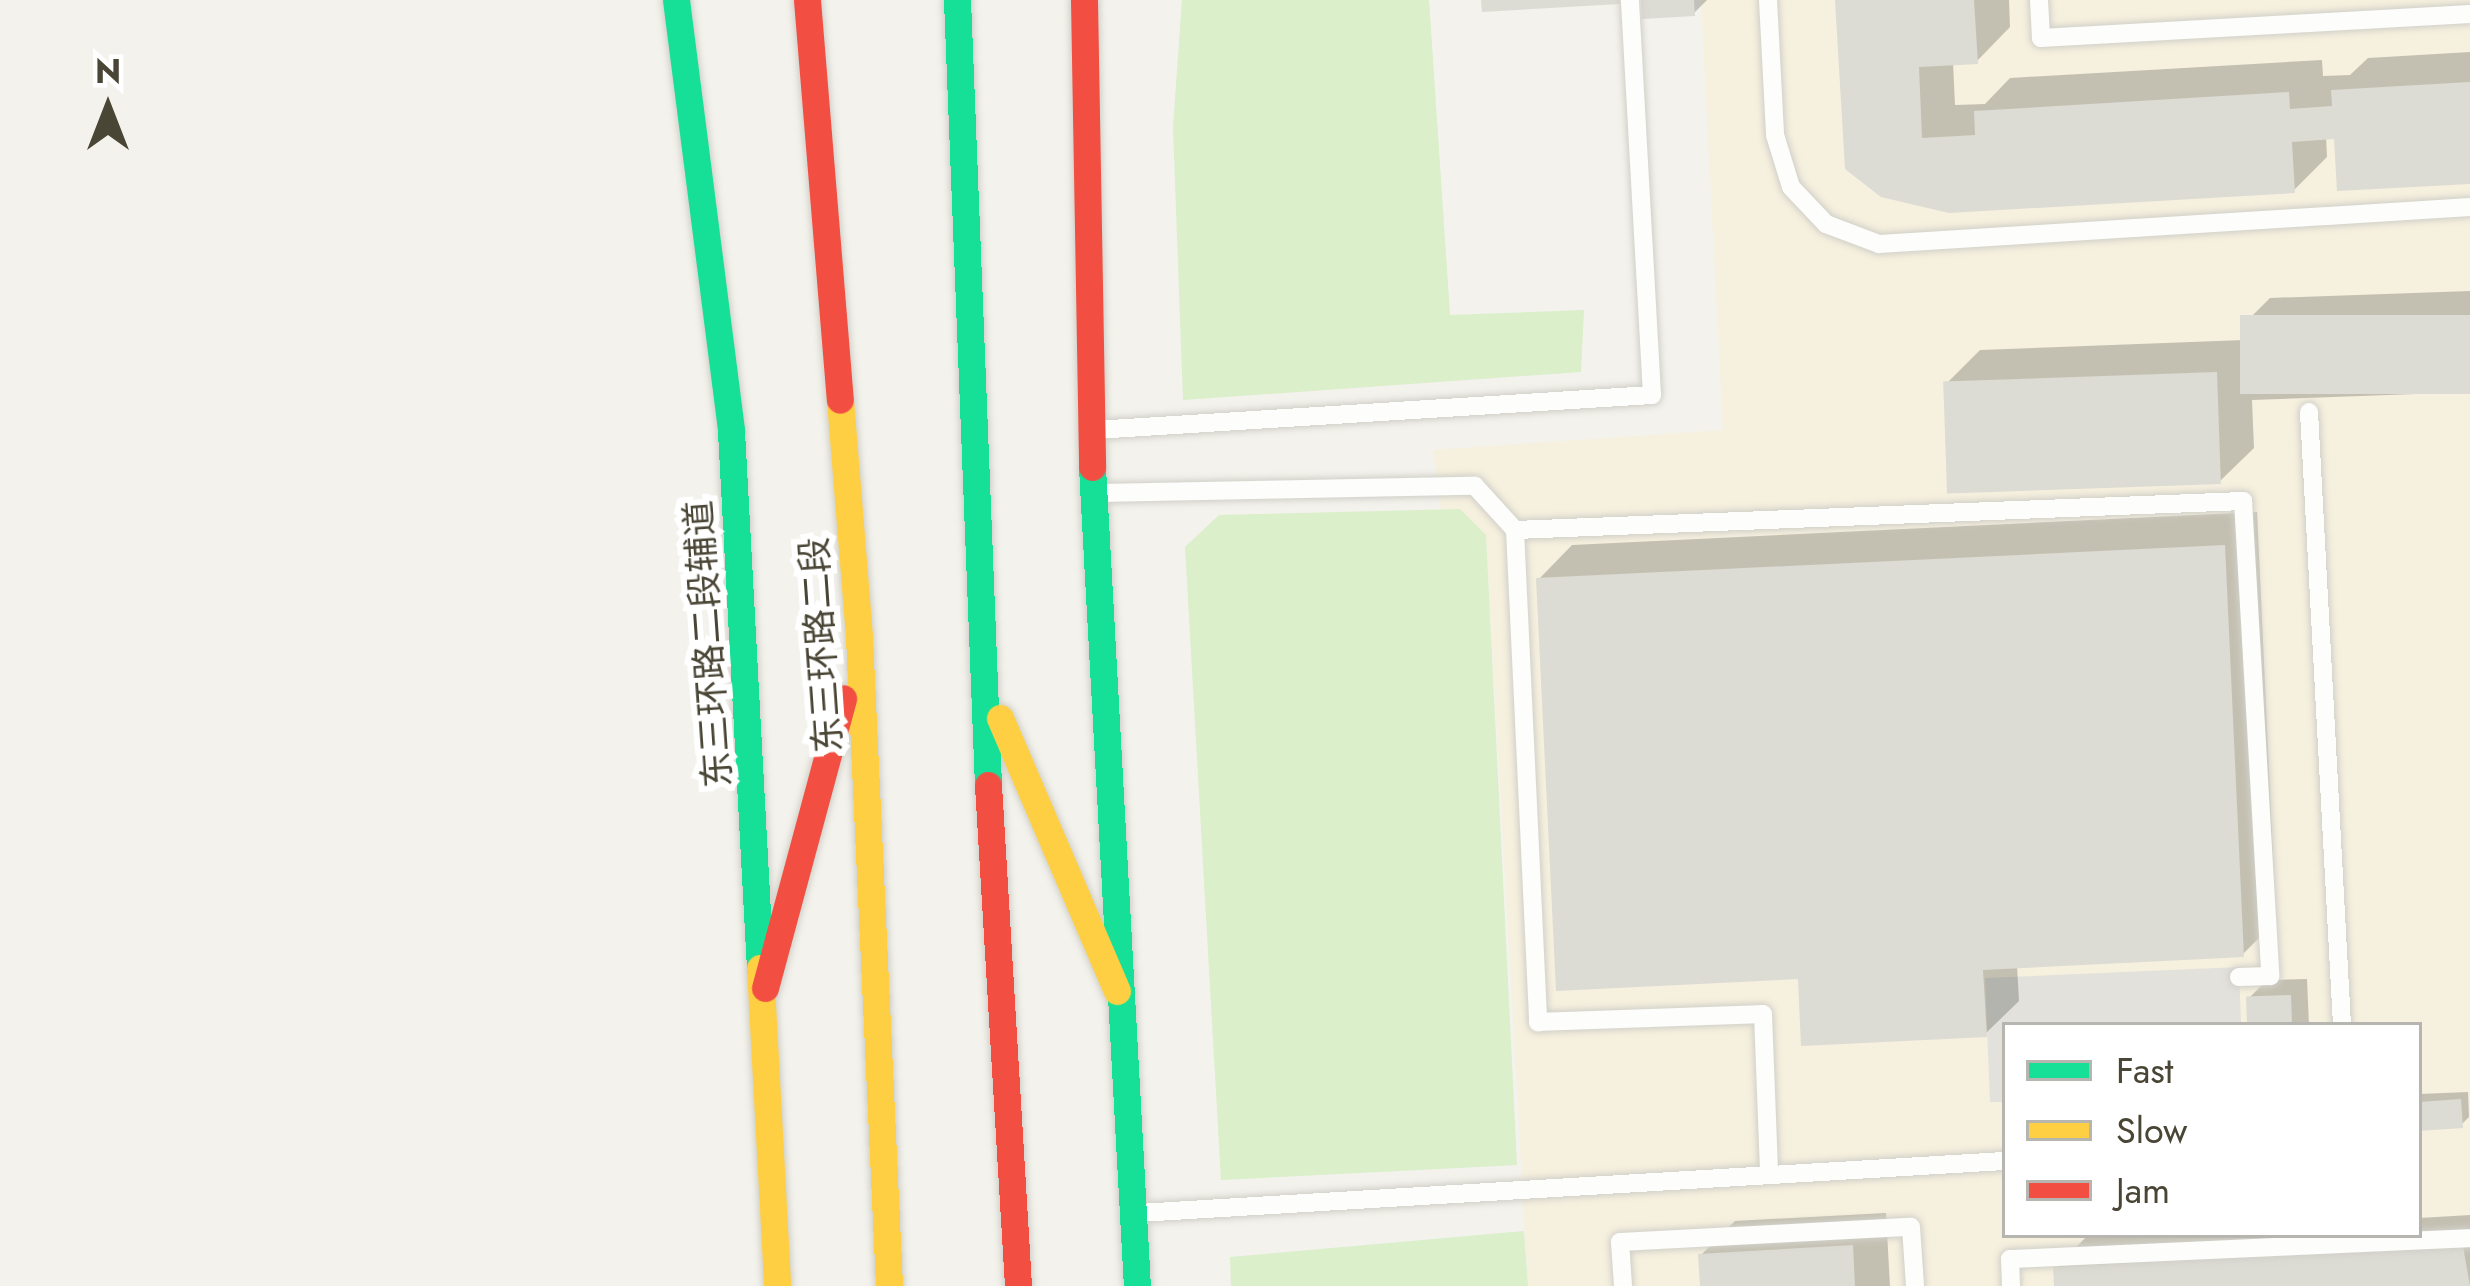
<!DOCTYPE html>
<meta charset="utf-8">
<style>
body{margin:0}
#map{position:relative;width:2470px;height:1286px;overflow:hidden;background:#f3f2ec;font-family:Jost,"Noto Sans SC",sans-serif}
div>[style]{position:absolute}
.commercial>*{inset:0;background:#f6f0de}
.green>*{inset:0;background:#daefca}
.parking>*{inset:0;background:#e2e1db}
.shadow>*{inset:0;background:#0003}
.building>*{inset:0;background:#dcdbd4;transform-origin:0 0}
.roads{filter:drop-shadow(0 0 3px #d1d0c9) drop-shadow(0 0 3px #d1d0c9)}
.lane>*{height:18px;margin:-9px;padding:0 9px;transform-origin:9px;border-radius:9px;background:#fdfdfc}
.fast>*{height:27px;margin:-13.5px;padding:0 13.5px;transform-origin:13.5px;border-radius:13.5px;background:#16e098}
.slow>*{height:27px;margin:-13.5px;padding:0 13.5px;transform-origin:13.5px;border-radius:13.5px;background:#ffcf43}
.jam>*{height:27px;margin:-13.5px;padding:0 13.5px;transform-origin:13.5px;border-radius:13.5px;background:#f24e42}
span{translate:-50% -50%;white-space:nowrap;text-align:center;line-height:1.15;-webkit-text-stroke:12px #fff;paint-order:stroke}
.street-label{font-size:36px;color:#4a4636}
.legend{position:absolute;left:2002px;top:1022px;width:420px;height:216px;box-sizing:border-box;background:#fff;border:3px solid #b7b5af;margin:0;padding:15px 21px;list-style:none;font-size:36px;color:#4a4636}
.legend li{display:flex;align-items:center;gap:24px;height:60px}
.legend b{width:60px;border:3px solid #b7b5af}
.north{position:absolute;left:48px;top:48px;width:120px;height:120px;-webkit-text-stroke:9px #fff;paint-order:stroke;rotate:0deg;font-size:33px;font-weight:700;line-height:48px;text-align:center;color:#4a4636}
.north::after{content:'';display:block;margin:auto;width:42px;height:54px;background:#4a4636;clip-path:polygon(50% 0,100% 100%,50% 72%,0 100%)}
</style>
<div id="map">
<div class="commercial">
<div style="clip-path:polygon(evenodd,1701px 0,2470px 0,2470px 1286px,1528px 1286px,1486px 536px,1460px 509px,1441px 509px,1433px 450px,1723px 430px,1701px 0,2005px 1025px,2419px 1025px,2419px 1235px,2005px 1235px,2005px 1025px)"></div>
</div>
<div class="green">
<div style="clip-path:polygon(1182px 0,1429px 0,1450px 315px,1584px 310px,1581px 372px,1183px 400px,1173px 127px)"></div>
<div style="clip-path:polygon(1460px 509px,1486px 535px,1517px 1165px,1221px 1180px,1185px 547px,1219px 515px)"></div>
<div style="clip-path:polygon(1524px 1231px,1528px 1286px,1231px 1286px,1230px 1257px)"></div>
</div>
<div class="parking">
<div style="clip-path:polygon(2239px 967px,2241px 1025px,2005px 1025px,2005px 1102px,1990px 1102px,1985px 978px)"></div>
</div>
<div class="shadow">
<div style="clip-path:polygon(1644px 0,1707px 0,1693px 14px)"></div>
<div style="clip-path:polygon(1838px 0,2009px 0,2010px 27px,1977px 61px,1953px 62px,1955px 105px,1985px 104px,2010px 78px,2322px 60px,2323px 76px,2350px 75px,2368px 58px,2470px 52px,2470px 181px,2337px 136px,2326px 136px,2327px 157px,2294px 190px,1949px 210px)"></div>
<div style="clip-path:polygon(2470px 291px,2470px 392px,2252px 400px,2254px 448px,2220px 481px,1946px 384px,1980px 350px,2244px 340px,2244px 324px,2270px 298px)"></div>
<div style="clip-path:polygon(2257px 512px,2276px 921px,2243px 954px,2017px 965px,2019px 1001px,1985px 1034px,1539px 579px,1572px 545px)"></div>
<div style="clip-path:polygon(2307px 979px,2309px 1025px,2250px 1025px,2249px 998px,2267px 980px)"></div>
<div style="clip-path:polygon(2468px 1092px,2469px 1117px,2461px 1125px,2419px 1126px,2419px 1094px)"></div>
<div style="clip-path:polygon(1886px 1213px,1890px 1286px,1703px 1286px,1701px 1255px,1735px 1221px)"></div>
<div style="clip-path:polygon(2470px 1215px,2470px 1286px,2057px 1286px,2056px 1268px,2088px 1235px,2419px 1235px,2419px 1218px)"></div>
</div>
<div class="building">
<div style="clip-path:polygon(1481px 0,1620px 0,1620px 4px,1482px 12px)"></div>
<div style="clip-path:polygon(1641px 0,1694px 0,1695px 16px,1642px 19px)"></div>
<div style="clip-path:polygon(1835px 0,1974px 0,1978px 64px,1919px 67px,1922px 138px,1975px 135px,1974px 111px,2289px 92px,2290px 109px,2332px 106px,2331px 90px,2470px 82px,2470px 184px,2337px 191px,2334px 139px,2292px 142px,2295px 193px,1949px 213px,1881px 197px,1845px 169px)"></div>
<div style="left:2470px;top:315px;width:79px;height:230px;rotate:90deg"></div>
<div style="left:2217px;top:372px;width:112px;height:274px;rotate:88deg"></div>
<div style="clip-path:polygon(2225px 545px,2244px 957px,1983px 970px,1987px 1037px,1801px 1046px,1798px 979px,1556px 991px,1536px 578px)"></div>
<div style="left:2291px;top:995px;width:30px;height:45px;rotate:88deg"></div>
<div style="left:2461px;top:1099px;width:29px;height:42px;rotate:86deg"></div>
<div style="clip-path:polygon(1853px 1245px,1855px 1286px,1700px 1286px,1698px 1254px)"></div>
<div style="clip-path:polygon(2463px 1246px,2470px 1286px,2054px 1286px,2053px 1267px)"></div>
</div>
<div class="roads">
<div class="lane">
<div style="left:1768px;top:0;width:135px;rotate:87deg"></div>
<div style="left:1775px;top:135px;width:54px;rotate:72.9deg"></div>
<div style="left:1791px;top:187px;width:51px;rotate:46.6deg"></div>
<div style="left:1826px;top:224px;width:57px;rotate:20.7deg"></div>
<div style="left:1879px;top:244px;width:592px;rotate:-3.58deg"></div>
<div style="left:2039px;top:0;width:38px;rotate:87deg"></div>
<div style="left:2041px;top:38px;width:430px;rotate:-3.2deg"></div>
<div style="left:2309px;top:412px;width:614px;rotate:86.92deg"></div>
<div style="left:1095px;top:430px;width:558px;rotate:-3.6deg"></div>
<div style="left:1652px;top:395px;width:396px;rotate:-93.2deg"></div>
<div style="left:1096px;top:493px;width:379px;rotate:-1.1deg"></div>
<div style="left:1475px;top:486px;width:59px;rotate:47.7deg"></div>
<div style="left:1515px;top:530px;width:493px;rotate:87.3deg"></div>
<div style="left:1538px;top:1022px;width:225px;rotate:-2deg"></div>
<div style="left:1763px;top:1014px;width:158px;rotate:87.8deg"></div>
<div style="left:1515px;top:530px;width:729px;rotate:-2.28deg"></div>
<div style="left:2243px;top:501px;width:476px;rotate:86.7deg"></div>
<div style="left:2270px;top:976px;width:31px;rotate:178deg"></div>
<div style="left:1139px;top:1213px;width:868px;rotate:-3.44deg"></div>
<div style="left:1623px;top:1286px;width:44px;rotate:-93.9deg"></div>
<div style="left:1620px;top:1242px;width:291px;rotate:-3deg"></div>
<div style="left:1911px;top:1227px;width:59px;rotate:86.1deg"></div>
<div style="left:2011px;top:1286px;width:27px;rotate:-92deg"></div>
<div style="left:2010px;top:1259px;width:460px;rotate:-2.6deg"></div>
</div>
<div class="fast">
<div style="left:676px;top:0;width:434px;rotate:82.7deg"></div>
<div style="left:731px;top:431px;width:538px;rotate:86.91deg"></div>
<div style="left:957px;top:0;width:786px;rotate:87.74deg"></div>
<div style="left:1092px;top:467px;width:820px;rotate:86.86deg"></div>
</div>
<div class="slow">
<div style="left:840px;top:400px;width:238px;rotate:85.4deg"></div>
<div style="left:859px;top:637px;width:650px;rotate:87.35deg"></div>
<div style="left:1000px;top:718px;width:297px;rotate:66.8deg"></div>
<div style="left:760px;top:968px;width:318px;rotate:86.9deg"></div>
</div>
<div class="jam">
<div style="left:807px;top:0;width:401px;rotate:85.3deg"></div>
<div style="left:1084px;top:0;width:467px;rotate:89deg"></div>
<div style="left:988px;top:785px;width:502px;rotate:86.57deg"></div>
<div style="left:765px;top:988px;width:300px;rotate:-74.9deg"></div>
</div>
</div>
<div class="street-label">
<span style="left:708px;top:644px;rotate:-94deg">东三环路二段辅道</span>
<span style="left:821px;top:645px;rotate:-94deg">东三环路二段</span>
</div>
<ul class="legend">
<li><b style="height:15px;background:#16e098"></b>Fast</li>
<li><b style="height:15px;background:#ffcf43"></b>Slow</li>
<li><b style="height:15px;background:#f24e42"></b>Jam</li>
</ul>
<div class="north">N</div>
</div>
